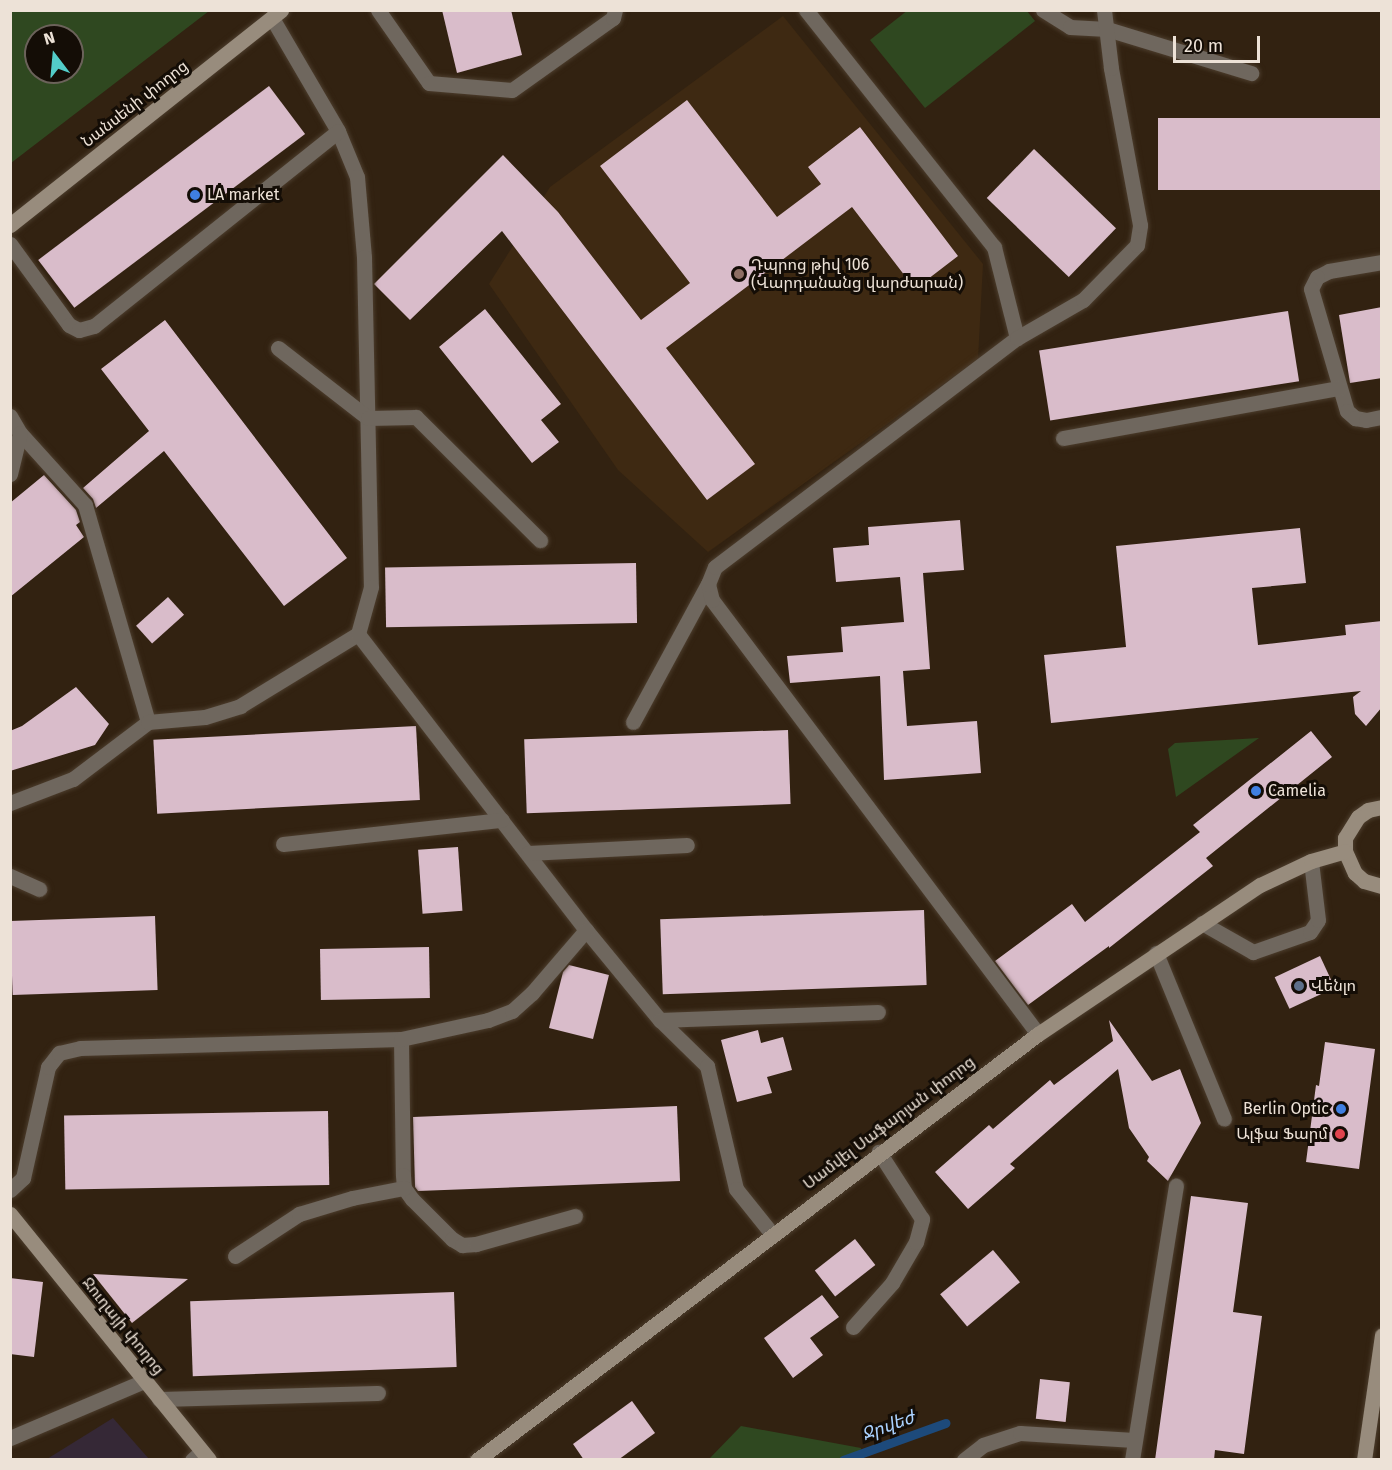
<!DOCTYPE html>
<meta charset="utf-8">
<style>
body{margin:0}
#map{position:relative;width:1392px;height:1470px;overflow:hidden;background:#322211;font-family:"Fira Sans","Noto Sans Armenian",sans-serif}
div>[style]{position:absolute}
.industrial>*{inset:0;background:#352836}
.built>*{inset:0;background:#3e2912}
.green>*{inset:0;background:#2f4820}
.stream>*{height:9px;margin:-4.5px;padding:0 4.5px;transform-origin:4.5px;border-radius:4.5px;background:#1d4a7b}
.building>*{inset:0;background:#d9bcca;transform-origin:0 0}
.roads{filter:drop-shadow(0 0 2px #4c3d2d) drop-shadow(0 0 2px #4c3d2d)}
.lane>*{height:15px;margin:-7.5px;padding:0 7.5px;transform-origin:7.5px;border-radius:7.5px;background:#6f675e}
.secondary>*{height:15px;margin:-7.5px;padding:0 7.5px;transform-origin:7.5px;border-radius:7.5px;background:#988c7d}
.dots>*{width:16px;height:16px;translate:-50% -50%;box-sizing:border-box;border:3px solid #140d06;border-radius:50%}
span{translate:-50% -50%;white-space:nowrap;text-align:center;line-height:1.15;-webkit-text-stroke:6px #140d06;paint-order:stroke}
.street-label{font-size:16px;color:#ede2d7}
.poi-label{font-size:16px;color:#ede2d7}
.left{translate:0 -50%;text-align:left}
.right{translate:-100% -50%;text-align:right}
.water-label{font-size:18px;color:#abd2ff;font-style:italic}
.frame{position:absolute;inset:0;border:12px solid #ede2d7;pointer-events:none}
.north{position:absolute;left:24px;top:24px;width:60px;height:60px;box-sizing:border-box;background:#140d06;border:2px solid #6b625a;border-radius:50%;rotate:344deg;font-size:16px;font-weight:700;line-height:24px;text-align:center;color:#ede2d7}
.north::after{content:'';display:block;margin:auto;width:21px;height:27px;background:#53cdc9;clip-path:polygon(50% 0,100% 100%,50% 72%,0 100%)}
.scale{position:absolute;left:1173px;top:36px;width:87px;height:27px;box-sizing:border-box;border:3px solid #ede2d7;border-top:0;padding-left:8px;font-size:18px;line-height:21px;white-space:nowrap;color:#ede2d7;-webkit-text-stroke:4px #140d06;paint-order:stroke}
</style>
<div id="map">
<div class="industrial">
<div style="clip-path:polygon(113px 1418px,149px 1459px,47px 1459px)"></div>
</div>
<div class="built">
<div style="clip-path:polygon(783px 16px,983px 264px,978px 359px,708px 552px,618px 470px,489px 284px,550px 187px)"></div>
</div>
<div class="green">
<div style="clip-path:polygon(evenodd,11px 10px,209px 10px,209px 11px,11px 163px,11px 10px,36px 36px,72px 36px,72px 72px,36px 72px,36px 36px)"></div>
<div style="clip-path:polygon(908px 10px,1027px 11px,1035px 21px,925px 108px,870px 40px)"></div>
<div style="clip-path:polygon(1259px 738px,1176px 797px,1168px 749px,1175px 743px)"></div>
<div style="clip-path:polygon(741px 1426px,861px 1448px,859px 1459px,709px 1459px)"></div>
</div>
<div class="stream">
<div style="left:843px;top:1460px;width:109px;rotate:-19.9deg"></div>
</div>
<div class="building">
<div style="clip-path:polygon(442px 10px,511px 10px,522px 55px,457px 73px)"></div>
<div style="left:269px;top:86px;width:60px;height:289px;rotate:53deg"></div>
<div style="clip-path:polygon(687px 100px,777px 217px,821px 184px,808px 167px,860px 127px,958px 256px,915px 289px,852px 207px,666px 348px,755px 464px,707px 500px,502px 231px,410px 320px,374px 284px,503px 155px,558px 212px,641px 320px,690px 283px,600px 166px)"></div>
<div style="left:1382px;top:118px;width:72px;height:224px;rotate:90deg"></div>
<div style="left:1034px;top:149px;width:114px;height:68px;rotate:44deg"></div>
<div style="clip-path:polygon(1382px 307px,1382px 378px,1350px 383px,1339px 315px)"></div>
<div style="clip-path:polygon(485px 309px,561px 404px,541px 420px,559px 442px,532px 463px,439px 347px)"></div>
<div style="left:1288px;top:311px;width:71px;height:252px;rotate:81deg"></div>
<div style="clip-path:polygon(165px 320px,347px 558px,284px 606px,164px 451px,96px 508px,93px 499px,83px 488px,149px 431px,101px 369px)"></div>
<div style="clip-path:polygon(44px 475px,76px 510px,80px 522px,76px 525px,84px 537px,10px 597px,10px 503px)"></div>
<div style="clip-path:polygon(960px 520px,964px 570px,923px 573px,930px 669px,903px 671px,907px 726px,977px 721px,981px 773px,884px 780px,880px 676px,790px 683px,787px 656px,843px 652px,841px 627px,904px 622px,900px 577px,836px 582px,833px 548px,869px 545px,868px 527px)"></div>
<div style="clip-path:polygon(1300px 528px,1306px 583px,1252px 588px,1258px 645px,1346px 635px,1345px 625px,1382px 621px,1382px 707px,1366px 726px,1355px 714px,1353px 697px,1361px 691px,1051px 723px,1044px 655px,1126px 647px,1116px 546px)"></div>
<div style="left:636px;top:563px;width:60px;height:251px;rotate:89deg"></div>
<div style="left:168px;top:597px;width:24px;height:43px;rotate:48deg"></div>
<div style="clip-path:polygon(76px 687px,109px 724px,95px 745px,10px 771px,10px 731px,22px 726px)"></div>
<div style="left:416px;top:726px;width:74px;height:263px;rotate:87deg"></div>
<div style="left:788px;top:730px;width:74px;height:264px;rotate:88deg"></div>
<div style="clip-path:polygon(1311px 731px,1332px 757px,1206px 858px,1213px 866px,1109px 948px,1109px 946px,1028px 1005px,995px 961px,1072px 904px,1085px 922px,1200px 832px,1193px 825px)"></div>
<div style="left:458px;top:847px;width:64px;height:40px;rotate:86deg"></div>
<div style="left:924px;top:910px;width:75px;height:264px;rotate:88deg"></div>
<div style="left:155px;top:916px;width:74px;height:145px;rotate:88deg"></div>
<div style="left:429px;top:947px;width:51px;height:109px;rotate:89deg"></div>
<div style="left:1320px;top:956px;width:35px;height:50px;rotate:65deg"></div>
<div style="clip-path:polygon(569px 965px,609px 975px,593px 1039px,549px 1028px,563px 972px)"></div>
<div style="clip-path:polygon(1109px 1020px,1152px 1081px,1180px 1069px,1201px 1123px,1169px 1179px,1168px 1181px,1147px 1161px,1149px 1157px,1129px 1128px,1118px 1069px,1010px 1164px,1015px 1168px,968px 1209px,935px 1172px,989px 1125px,993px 1129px,1050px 1080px,1054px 1085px,1113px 1041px)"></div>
<div style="clip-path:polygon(758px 1030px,761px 1043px,783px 1037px,792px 1070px,767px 1077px,772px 1093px,737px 1102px,721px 1040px)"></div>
<div style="clip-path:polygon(1325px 1042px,1375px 1049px,1359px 1169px,1306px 1162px,1316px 1085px,1319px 1086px)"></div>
<div style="clip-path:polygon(677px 1106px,680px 1181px,418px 1191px,415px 1187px,413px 1117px)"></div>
<div style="left:328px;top:1111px;width:74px;height:264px;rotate:89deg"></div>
<div style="clip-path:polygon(1191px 1196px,1248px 1203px,1233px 1312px,1262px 1316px,1244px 1454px,1215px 1450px,1214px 1460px,1155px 1460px)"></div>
<div style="left:855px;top:1239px;width:33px;height:51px;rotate:52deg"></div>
<div style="left:993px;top:1250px;width:42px;height:69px;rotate:50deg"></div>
<div style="clip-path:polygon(93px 1274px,188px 1279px,132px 1323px)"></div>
<div style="clip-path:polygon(10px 1278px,43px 1282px,34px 1357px,10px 1354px)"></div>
<div style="left:454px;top:1292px;width:75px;height:264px;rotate:88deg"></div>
<div style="clip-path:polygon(822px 1295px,839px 1317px,810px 1338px,823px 1355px,793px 1378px,764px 1338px)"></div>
<div style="left:1040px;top:1379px;width:30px;height:40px;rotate:6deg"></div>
<div style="clip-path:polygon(632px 1401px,655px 1433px,618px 1460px,584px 1460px,573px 1444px)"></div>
</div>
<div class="roads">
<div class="lane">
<div style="left:378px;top:10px;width:89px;rotate:55.1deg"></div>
<div style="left:429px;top:83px;width:83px;rotate:4.8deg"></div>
<div style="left:512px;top:90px;width:124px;rotate:-35.5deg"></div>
<div style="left:613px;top:18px;width:8px;rotate:-76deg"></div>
<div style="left:806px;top:10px;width:303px;rotate:51.6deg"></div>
<div style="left:994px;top:247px;width:94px;rotate:75.8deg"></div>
<div style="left:1043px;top:10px;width:32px;rotate:32deg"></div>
<div style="left:1070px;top:27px;width:37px;rotate:3deg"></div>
<div style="left:1107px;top:29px;width:151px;rotate:17deg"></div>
<div style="left:272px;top:18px;width:131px;rotate:59.7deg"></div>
<div style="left:338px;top:131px;width:50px;rotate:67.6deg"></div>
<div style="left:357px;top:177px;width:80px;rotate:85deg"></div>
<div style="left:364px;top:257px;width:330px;rotate:88.8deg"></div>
<div style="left:371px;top:587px;width:49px;rotate:105.5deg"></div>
<div style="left:10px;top:244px;width:100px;rotate:53.9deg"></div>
<div style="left:69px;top:325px;width:11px;rotate:27deg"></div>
<div style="left:79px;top:330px;width:16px;rotate:-15deg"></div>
<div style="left:94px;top:326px;width:312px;rotate:-38.6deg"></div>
<div style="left:1382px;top:262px;width:54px;rotate:170.4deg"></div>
<div style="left:1329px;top:271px;width:13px;rotate:153deg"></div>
<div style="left:1317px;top:277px;width:13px;rotate:117deg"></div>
<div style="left:1311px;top:289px;width:127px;rotate:73.6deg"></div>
<div style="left:1347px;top:411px;width:11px;rotate:41deg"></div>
<div style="left:1355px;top:418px;width:11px;rotate:10deg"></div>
<div style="left:1366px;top:420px;width:16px;rotate:-11deg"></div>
<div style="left:278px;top:348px;width:114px;rotate:37.9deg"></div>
<div style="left:368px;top:418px;width:48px;rotate:-1.2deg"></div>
<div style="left:416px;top:417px;width:175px;rotate:44.8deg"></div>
<div style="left:10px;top:416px;width:20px;rotate:60deg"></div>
<div style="left:20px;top:433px;width:97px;rotate:47.9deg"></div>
<div style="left:85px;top:505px;width:226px;rotate:73.8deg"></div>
<div style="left:1063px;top:438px;width:280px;rotate:-10.3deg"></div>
<div style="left:10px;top:474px;width:42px;rotate:-76.3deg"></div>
<div style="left:633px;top:722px;width:157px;rotate:-61.5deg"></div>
<div style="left:10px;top:803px;width:67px;rotate:-20.9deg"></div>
<div style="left:73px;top:779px;width:94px;rotate:-37.2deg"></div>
<div style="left:148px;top:722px;width:57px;rotate:-5deg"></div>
<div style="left:205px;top:717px;width:37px;rotate:-17deg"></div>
<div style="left:240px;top:706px;width:138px;rotate:-31.4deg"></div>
<div style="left:358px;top:634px;width:374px;rotate:52.4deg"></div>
<div style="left:586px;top:930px;width:117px;rotate:50.6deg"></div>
<div style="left:660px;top:1020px;width:66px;rotate:44.4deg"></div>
<div style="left:707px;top:1066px;width:126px;rotate:76.7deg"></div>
<div style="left:736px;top:1189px;width:58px;rotate:51.3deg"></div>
<div style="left:283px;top:844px;width:220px;rotate:-6.3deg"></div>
<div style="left:528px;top:853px;width:159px;rotate:-2.9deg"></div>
<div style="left:10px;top:876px;width:32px;rotate:24deg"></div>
<div style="left:1202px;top:923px;width:59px;rotate:29.6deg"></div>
<div style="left:1253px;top:952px;width:60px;rotate:-19.3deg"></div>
<div style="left:1310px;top:932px;width:14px;rotate:-56deg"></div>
<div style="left:1318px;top:920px;width:59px;rotate:-96.8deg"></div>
<div style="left:1156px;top:953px;width:179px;rotate:67.7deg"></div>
<div style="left:660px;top:1020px;width:218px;rotate:-2.1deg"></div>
<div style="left:1038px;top:1034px;width:543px;rotate:-126.91deg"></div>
<div style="left:712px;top:600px;width:16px;rotate:-104deg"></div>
<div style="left:708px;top:584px;width:18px;rotate:-68deg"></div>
<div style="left:715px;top:567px;width:379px;rotate:-37.2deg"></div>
<div style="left:1017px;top:338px;width:76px;rotate:-29.9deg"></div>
<div style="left:1083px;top:300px;width:77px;rotate:-45.5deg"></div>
<div style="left:1137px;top:245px;width:20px;rotate:-81deg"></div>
<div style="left:1140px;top:225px;width:160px;rotate:-100.5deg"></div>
<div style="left:1111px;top:68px;width:58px;rotate:-96.9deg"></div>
<div style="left:401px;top:1039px;width:136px;rotate:89.2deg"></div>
<div style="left:403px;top:1175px;width:13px;rotate:86deg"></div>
<div style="left:404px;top:1188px;width:14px;rotate:54deg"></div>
<div style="left:412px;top:1199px;width:57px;rotate:45deg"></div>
<div style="left:452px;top:1239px;width:12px;rotate:31deg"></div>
<div style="left:462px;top:1245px;width:14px;rotate:-4deg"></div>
<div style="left:476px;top:1244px;width:103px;rotate:-15.8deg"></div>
<div style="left:10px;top:1190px;width:18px;rotate:-43deg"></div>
<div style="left:23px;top:1178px;width:114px;rotate:-77.3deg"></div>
<div style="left:48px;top:1067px;width:18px;rotate:-52deg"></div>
<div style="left:59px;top:1053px;width:22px;rotate:-13deg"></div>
<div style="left:80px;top:1048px;width:321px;rotate:-1.6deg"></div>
<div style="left:401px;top:1039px;width:89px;rotate:-12.3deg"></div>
<div style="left:488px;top:1020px;width:26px;rotate:-21deg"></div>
<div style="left:512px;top:1011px;width:27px;rotate:-42deg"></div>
<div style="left:532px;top:993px;width:83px;rotate:-49.4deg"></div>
<div style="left:235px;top:1256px;width:77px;rotate:-33.3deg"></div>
<div style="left:299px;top:1214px;width:55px;rotate:-16.8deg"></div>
<div style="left:352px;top:1198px;width:53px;rotate:-10.9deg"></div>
<div style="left:853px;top:1327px;width:59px;rotate:-48.4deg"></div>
<div style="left:892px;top:1283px;width:48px;rotate:-59.7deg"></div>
<div style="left:916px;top:1242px;width:24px;rotate:-75deg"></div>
<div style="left:922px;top:1219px;width:80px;rotate:-122.7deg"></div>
<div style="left:159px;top:1399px;width:219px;rotate:-1.6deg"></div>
<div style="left:10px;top:1438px;width:146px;rotate:-23deg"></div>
<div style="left:192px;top:1460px;width:13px;rotate:-42deg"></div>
<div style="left:964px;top:1460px;width:24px;rotate:-38deg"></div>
<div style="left:983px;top:1445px;width:39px;rotate:-18deg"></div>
<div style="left:1020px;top:1433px;width:114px;rotate:3.5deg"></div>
<div style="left:1132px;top:1460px;width:278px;rotate:-80.9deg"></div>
</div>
<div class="secondary">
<div style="left:10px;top:225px;width:346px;rotate:-38.4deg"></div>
<div style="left:1382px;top:807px;width:14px;rotate:168deg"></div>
<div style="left:1368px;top:810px;width:12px;rotate:145deg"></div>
<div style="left:1358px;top:817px;width:25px;rotate:122deg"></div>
<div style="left:1345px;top:838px;width:13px;rotate:90deg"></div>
<div style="left:1345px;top:851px;width:24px;rotate:66deg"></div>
<div style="left:1355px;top:873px;width:12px;rotate:42deg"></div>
<div style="left:1364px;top:881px;width:19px;rotate:16deg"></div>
<div style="left:10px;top:1214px;width:316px;rotate:51deg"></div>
<div style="left:477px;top:1460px;width:704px;rotate:-37.21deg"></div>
<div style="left:1038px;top:1034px;width:267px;rotate:-33.9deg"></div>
<div style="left:1260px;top:885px;width:56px;rotate:-25.2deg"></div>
<div style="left:1311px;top:861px;width:35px;rotate:-16deg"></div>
<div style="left:1364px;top:1460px;width:126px;rotate:-81.8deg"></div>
</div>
</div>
<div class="dots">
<div style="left:195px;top:195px;background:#3f7fe0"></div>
<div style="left:739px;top:274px;background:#8d6e63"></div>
<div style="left:1256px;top:791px;background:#3f7fe0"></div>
<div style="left:1299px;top:986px;background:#5c6f8a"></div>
<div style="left:1341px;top:1109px;background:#3f7fe0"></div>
<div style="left:1340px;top:1134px;background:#e0444e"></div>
</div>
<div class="street-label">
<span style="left:135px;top:104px;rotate:-38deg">Նանսենի փողոց</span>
<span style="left:889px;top:1123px;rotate:-37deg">Սամվել Սաֆարյան փողոց</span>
<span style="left:123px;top:1326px;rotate:51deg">Ջուղայի փողոց</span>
</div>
<div class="poi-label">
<span class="left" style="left:207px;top:195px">LA market</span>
<span class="left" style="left:751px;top:274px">Դպրոց թիվ 106<br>(Վարդանանց վարժարան)</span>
<span class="left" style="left:1268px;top:791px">Camelia</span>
<span class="left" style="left:1311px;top:986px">Վենլո</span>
<span class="right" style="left:1329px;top:1109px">Berlin Optic</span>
<span class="right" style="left:1328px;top:1134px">Ալֆա Ֆարմ</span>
</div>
<div class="water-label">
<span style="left:888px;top:1426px;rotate:-20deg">Ջրվեժ</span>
</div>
<div class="frame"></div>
<div class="north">N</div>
<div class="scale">20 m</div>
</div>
